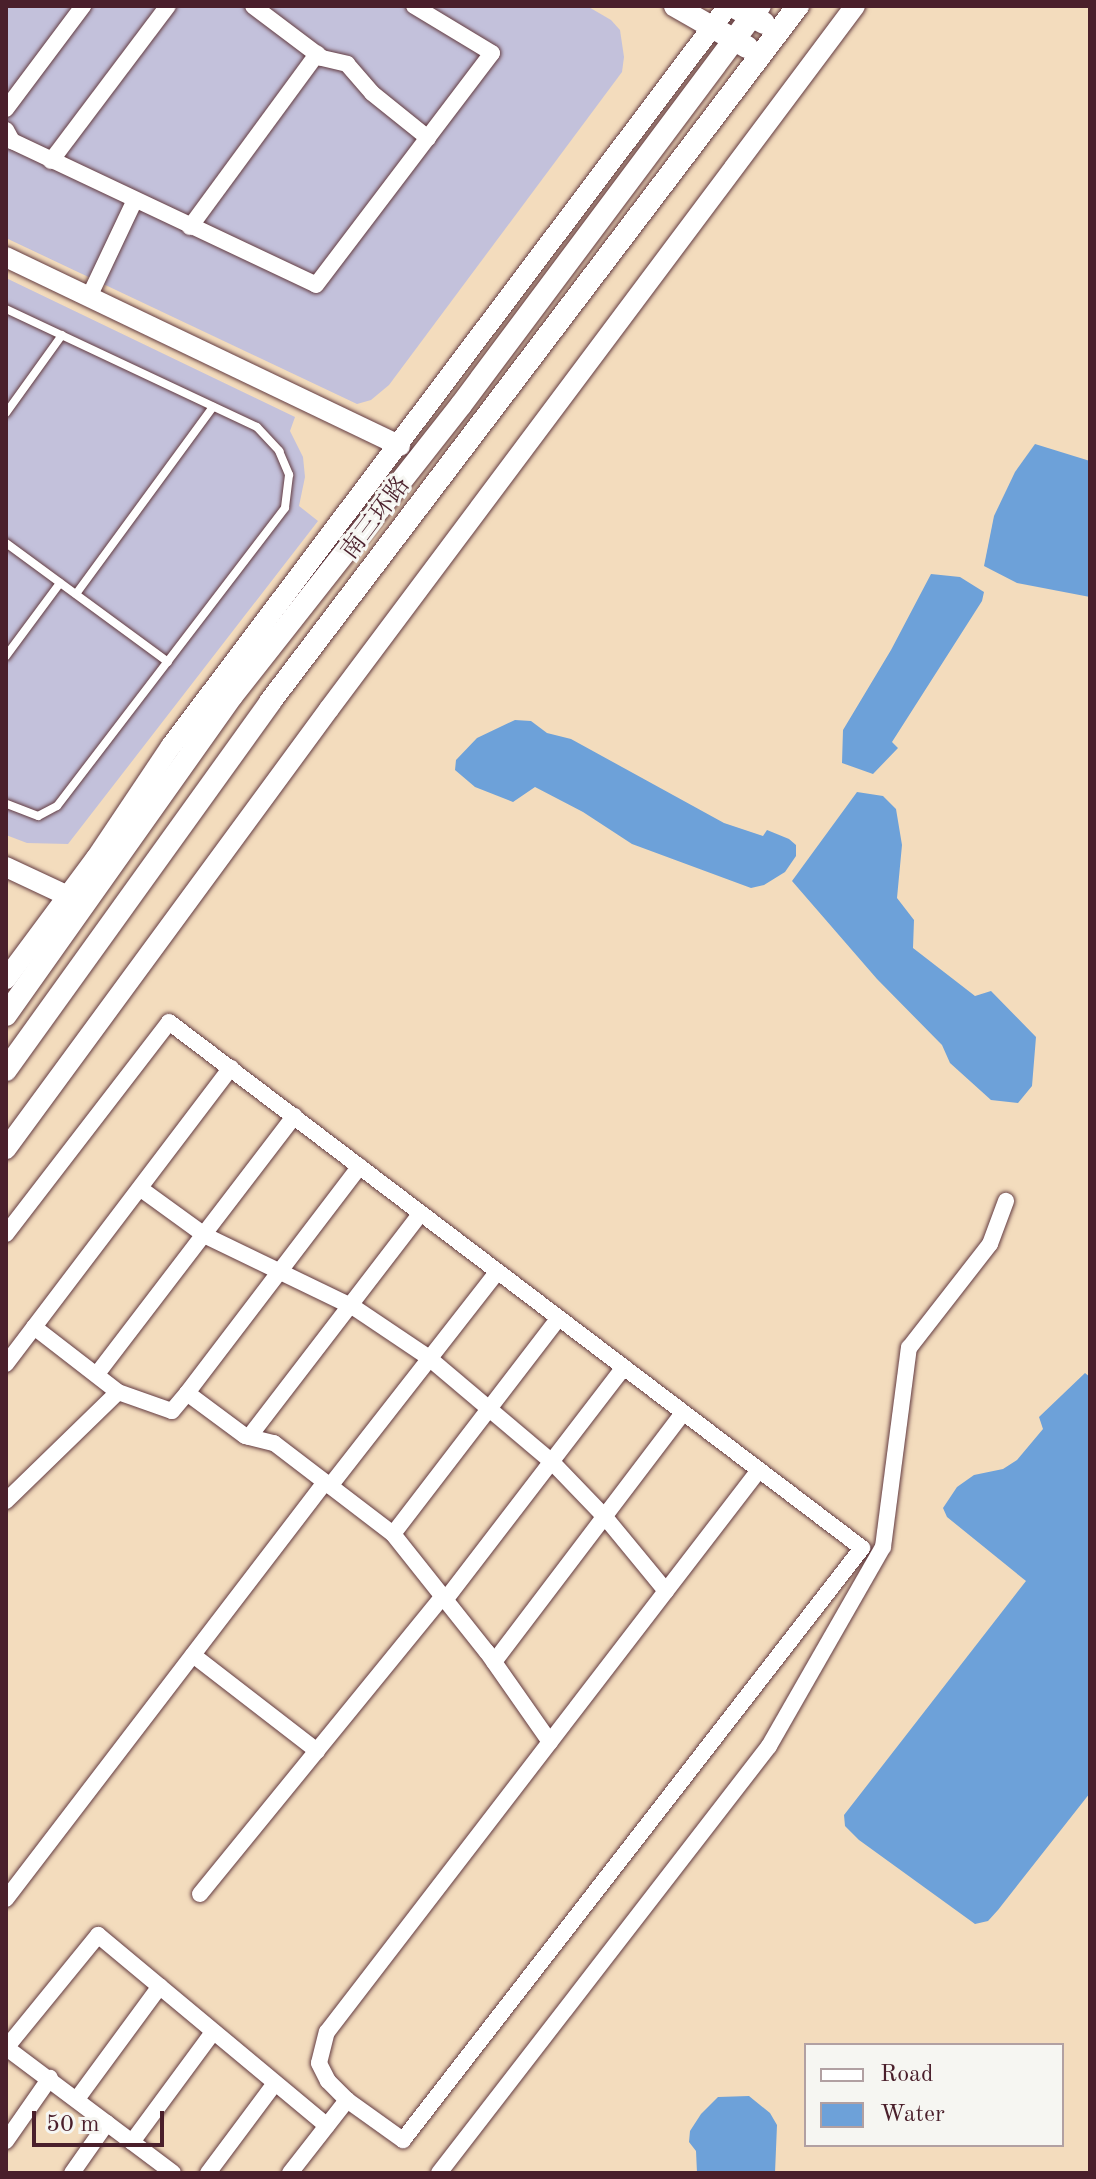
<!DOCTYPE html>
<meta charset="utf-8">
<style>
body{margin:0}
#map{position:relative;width:1096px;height:2179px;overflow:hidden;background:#f3dcbd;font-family:"Old Standard TT","Noto Serif SC",serif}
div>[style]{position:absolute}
.industrial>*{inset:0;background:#c3c1db}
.water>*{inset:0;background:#6da1d9}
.roads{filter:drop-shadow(0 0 2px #633b41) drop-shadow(0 0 2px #633b41)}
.service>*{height:8px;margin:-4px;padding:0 4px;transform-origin:4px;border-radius:4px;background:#fff}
.minor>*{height:16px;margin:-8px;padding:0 8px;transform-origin:8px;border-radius:8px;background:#fff}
.tertiary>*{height:20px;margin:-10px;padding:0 10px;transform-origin:10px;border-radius:10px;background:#fff}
.secondary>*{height:22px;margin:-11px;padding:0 11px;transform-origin:11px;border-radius:11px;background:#fff}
span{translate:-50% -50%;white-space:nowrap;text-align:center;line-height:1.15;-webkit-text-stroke:6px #f6f6f2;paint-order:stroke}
.street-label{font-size:24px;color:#4a1f2b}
.frame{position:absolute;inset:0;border:8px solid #4a1f2b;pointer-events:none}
.legend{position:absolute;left:804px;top:2043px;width:260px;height:104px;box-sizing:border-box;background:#f6f6f2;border:2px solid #b1a0a2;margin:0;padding:10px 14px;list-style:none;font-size:24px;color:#4a1f2b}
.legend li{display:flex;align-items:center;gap:16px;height:40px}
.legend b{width:40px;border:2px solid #b1a0a2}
.scale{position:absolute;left:32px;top:2111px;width:132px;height:36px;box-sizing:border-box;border:4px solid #4a1f2b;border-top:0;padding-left:10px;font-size:24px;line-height:28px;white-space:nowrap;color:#4a1f2b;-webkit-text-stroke:6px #f6f6f2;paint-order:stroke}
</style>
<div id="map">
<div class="industrial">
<div style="clip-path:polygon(6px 6px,587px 6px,611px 20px,620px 30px,624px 57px,622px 72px,389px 385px,371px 400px,357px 404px,6px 238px)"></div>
<div style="clip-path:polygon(6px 278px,295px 417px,290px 431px,303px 457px,305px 477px,299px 506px,318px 521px,68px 844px,27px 843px,6px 835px)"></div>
</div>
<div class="water">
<div style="clip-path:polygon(1035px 444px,1090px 461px,1090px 597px,1017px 583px,984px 566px,994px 516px,1015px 472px)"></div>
<div style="clip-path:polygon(931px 574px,960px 577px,984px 592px,982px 601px,892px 742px,898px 748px,873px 774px,842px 763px,843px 730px,891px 650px)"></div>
<div style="clip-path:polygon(515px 720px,531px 721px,547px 733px,571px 739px,724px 823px,763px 836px,767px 830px,789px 839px,796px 845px,796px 856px,785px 872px,764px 885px,751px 888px,632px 844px,583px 812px,535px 787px,513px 802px,475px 787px,455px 770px,456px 760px,477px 738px)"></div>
<div style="clip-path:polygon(857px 792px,883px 796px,896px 809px,902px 845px,897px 898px,914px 920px,913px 948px,975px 996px,991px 991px,1036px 1037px,1032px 1086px,1018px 1103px,991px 1100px,950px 1063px,942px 1045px,877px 979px,792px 881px)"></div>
<div style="clip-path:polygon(1085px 1373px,1090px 1377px,1090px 1793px,998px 1910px,988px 1921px,975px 1924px,859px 1840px,845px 1826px,844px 1815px,1026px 1581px,947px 1517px,943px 1508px,957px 1487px,974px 1475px,1003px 1469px,1017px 1460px,1043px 1429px,1039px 1417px)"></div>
<div style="clip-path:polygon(749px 2096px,770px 2113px,777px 2125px,775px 2173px,697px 2173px,696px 2151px,689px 2142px,690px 2131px,701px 2114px,718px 2097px)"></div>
</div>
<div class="roads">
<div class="service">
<div style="left:6px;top:309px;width:277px;rotate:25.2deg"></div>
<div style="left:257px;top:427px;width:33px;rotate:47deg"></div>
<div style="left:279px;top:451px;width:26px;rotate:67deg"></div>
<div style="left:289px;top:475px;width:33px;rotate:97deg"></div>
<div style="left:285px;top:508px;width:375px;rotate:127.4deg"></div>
<div style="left:57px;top:806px;width:21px;rotate:152deg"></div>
<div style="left:38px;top:816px;width:34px;rotate:-159deg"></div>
<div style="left:6px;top:413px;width:96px;rotate:-54.3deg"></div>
<div style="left:6px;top:543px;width:201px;rotate:36.3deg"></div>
<div style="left:76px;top:594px;width:232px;rotate:-53.8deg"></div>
<div style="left:6px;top:656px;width:91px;rotate:-53.5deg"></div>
</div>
<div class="minor">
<div style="left:253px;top:6px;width:86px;rotate:37deg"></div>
<div style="left:322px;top:58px;width:26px;rotate:13deg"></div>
<div style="left:347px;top:64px;width:38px;rotate:49deg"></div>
<div style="left:372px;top:93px;width:72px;rotate:38.8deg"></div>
<div style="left:6px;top:109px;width:129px;rotate:-53.2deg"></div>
<div style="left:6px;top:130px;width:13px;rotate:61deg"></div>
<div style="left:12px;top:141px;width:336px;rotate:25.3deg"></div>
<div style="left:316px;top:285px;width:291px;rotate:-52.8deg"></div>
<div style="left:492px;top:53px;width:91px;rotate:-148.9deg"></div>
<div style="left:51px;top:161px;width:194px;rotate:-53deg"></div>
<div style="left:190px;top:227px;width:215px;rotate:-53.7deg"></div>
<div style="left:89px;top:297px;width:105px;rotate:-64.7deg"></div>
<div style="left:141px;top:1189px;width:80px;rotate:35.9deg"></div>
<div style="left:206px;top:1236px;width:165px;rotate:25.8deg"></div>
<div style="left:355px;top:1308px;width:89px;rotate:34deg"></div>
<div style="left:429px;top:1358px;width:161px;rotate:40.2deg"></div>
<div style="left:552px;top:1462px;width:76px;rotate:46.1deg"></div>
<div style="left:605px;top:1517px;width:96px;rotate:50.5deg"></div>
<div style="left:6px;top:1234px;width:267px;rotate:-52.4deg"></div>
<div style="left:169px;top:1022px;width:870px;rotate:37.2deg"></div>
<div style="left:862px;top:1548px;width:749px;rotate:127.79deg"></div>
<div style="left:403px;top:2140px;width:69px;rotate:-144.5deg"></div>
<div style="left:34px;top:1327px;width:106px;rotate:37.7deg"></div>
<div style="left:118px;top:1392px;width:57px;rotate:19.4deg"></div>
<div style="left:172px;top:1411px;width:23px;rotate:-50deg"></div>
<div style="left:187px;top:1393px;width:72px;rotate:36.6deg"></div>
<div style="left:245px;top:1436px;width:30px;rotate:14deg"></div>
<div style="left:274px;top:1443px;width:150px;rotate:37.4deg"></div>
<div style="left:393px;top:1534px;width:151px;rotate:51.5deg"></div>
<div style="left:487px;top:1652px;width:110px;rotate:55deg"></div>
<div style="left:6px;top:1364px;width:372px;rotate:-52.8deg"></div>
<div style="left:97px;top:1374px;width:325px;rotate:-52.6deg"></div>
<div style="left:187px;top:1393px;width:285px;rotate:-52.7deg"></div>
<div style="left:249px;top:1437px;width:282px;rotate:-52.5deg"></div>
<div style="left:330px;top:1486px;width:271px;rotate:-52deg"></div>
<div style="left:6px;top:1501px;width:156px;rotate:-44.2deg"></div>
<div style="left:393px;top:1534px;width:272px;rotate:-52.5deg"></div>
<div style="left:446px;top:1599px;width:292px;rotate:-52.5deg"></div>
<div style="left:193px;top:1655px;width:157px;rotate:37.7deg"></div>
<div style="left:494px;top:1662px;width:313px;rotate:-52.8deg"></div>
<div style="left:200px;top:1894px;width:385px;rotate:-50.8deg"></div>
<div style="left:6px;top:1899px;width:525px;rotate:-52.58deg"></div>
<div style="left:6px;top:2048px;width:146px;rotate:-50.8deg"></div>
<div style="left:98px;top:1935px;width:298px;rotate:39.8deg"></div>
<div style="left:8px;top:2049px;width:206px;rotate:36.9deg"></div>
<div style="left:77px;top:2099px;width:140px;rotate:-53.7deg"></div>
<div style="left:6px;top:2141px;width:77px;rotate:-55.1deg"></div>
<div style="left:132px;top:2142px;width:137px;rotate:-53.6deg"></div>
<div style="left:72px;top:2173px;width:61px;rotate:-55deg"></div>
<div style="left:208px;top:2173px;width:112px;rotate:-53.3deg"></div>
<div style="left:290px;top:2173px;width:93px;rotate:-52deg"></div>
<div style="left:347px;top:2100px;width:27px;rotate:-135deg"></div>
<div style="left:328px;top:2081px;width:20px;rotate:-117deg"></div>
<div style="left:319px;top:2063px;width:32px;rotate:-76deg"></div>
<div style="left:327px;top:2032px;width:709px;rotate:-52.45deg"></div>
<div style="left:439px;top:2173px;width:540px;rotate:-52.3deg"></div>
<div style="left:769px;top:1746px;width:229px;rotate:-60.2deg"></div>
<div style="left:883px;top:1547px;width:201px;rotate:-82.6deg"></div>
<div style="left:909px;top:1348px;width:132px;rotate:-52.1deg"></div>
<div style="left:990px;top:1244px;width:46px;rotate:-69.6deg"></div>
</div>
<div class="tertiary">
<div style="left:6px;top:257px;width:437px;rotate:25.6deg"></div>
<div style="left:6px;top:867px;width:68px;rotate:25.1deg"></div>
<div style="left:6px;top:979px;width:151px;rotate:-53.4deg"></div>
<div style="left:96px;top:858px;width:135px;rotate:-56.2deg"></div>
<div style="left:171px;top:746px;width:926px;rotate:-53.03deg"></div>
<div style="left:6px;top:1149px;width:546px;rotate:-53.72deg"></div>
<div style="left:329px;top:709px;width:878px;rotate:-53.2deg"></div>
</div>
<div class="secondary">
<div style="left:675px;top:6px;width:83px;rotate:29.7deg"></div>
<div style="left:732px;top:6px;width:36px;rotate:28deg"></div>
<div style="left:6px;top:1015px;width:391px;rotate:-54.7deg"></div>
<div style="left:232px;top:696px;width:370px;rotate:-51.8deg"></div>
<div style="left:461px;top:405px;width:499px;rotate:-53.2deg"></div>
<div style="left:6px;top:1070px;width:453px;rotate:-54.3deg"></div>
<div style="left:270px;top:702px;width:874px;rotate:-52.82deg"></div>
</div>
</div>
<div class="street-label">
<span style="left:377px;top:519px;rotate:-53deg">南三环路</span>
</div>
<div class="frame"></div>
<ul class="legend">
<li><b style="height:10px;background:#fff"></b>Road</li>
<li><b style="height:22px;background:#6da1d9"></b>Water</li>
</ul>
<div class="scale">50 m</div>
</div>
